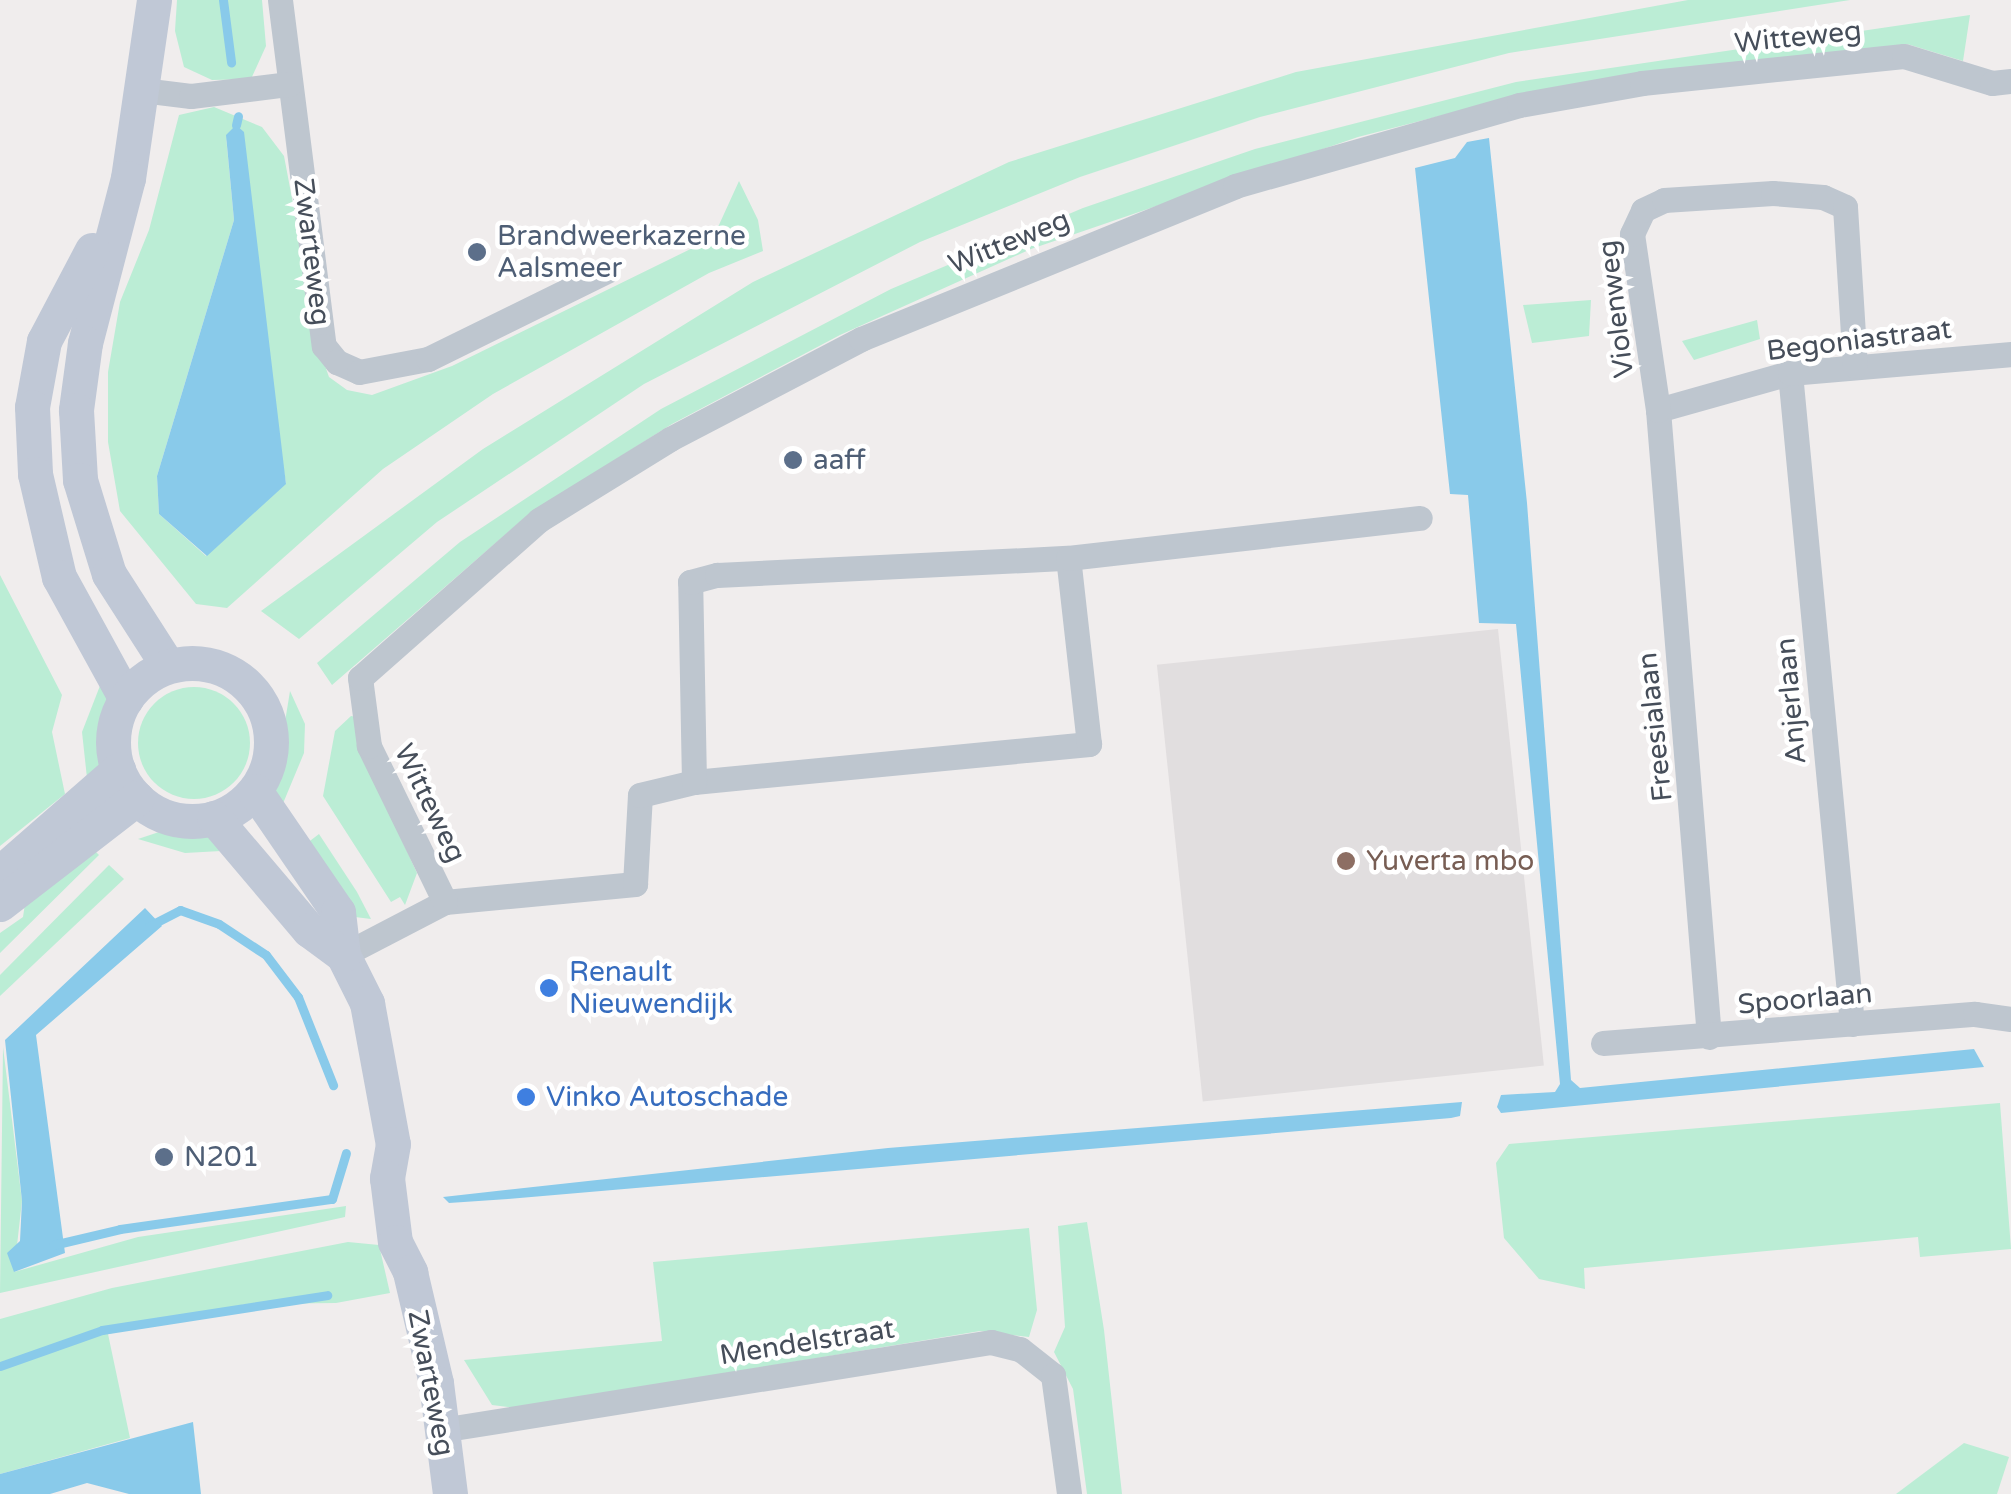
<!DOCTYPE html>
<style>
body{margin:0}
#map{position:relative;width:2011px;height:1494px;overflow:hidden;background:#f0eded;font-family:"Varela Round",sans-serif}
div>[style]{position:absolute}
.education>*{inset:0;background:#e1dedf;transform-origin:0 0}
.green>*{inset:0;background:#bbedd5}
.round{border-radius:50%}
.water>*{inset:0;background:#89caea}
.stream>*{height:9px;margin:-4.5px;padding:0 4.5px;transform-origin:4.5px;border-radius:4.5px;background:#89caea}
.street>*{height:25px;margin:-12.5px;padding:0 12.5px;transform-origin:12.5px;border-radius:12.5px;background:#bec6cf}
.secondary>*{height:35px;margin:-17.5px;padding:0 17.5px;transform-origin:17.5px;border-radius:17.5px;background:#c0c8d6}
.secondary>.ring{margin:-17.5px;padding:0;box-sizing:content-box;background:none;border:35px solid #c0c8d6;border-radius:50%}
.dots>*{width:28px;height:28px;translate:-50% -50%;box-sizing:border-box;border:5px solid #fff;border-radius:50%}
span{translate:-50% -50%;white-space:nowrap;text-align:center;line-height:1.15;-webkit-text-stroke:9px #fff;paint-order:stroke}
.street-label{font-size:28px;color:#464e5a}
.service-label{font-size:28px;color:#4e5e75}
.left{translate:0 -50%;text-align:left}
.education-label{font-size:28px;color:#785e54}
.shop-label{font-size:28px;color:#366cbe}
</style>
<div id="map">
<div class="education">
<div style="left:1498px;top:629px;width:439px;height:343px;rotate:84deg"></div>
</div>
<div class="green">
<div style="clip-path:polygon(177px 0,262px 0,266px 46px,251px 79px,212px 80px,184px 67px,175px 31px)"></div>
<div style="clip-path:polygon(1688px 0,1850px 0,1509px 53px,1260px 117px,1080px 177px,920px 242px,644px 384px,437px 522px,299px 639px,261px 611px,483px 449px,753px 282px,1009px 162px,1296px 72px)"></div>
<div style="clip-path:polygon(1970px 15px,1963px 61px,1907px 44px,1517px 96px,1358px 137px,1031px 249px,840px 335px,672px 424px,529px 514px,332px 685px,317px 663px,460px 542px,661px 409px,891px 289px,1083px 208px,1255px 149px,1516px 82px)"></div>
<div style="clip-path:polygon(evenodd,214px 107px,262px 127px,284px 156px,322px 357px,329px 377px,347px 390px,372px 395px,452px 366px,713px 238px,739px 181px,758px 220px,763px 251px,709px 273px,493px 394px,383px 469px,227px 608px,196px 604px,120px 511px,108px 442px,108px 372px,120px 302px,149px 230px,179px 115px,214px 107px,226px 136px,286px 483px,206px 556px,159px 514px,157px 476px,234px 220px,226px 136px)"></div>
<div style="clip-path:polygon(1591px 300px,1589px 336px,1532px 343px,1523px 305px)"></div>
<div style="clip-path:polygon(1757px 320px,1760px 339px,1694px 360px,1682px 341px)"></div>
<div style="clip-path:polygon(0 575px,62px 695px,52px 732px,65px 794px,0 846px)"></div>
<div style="clip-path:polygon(103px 678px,112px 701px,104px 754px,100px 770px,87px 778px,82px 732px)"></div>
<div class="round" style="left:138px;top:687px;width:112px;height:112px"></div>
<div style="clip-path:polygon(290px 691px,305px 724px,304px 753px,279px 813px,274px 790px)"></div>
<div style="clip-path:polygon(351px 716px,357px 717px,360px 749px,417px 873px,405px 905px,400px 897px,391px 902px,323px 796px,335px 731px)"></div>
<div style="clip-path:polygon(165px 830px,209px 837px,221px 851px,185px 853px,138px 839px)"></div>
<div style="clip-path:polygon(319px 834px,357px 892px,371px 919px,355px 917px,302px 847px)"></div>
<div style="clip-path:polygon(91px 847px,99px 855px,0 953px,0 933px,23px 917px,26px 897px)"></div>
<div style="clip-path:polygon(109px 865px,124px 879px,0 996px,0 975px)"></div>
<div style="clip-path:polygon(3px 1047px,22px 1201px,14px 1272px,138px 1237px,346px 1206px,345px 1217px,0 1293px)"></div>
<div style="clip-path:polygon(2000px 1103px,2011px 1249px,1920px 1257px,1918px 1237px,1584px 1268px,1585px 1289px,1539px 1279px,1504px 1238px,1496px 1163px,1509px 1144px)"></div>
<div style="clip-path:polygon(1087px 1222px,1104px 1330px,1122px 1494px,1087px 1494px,1073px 1389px,1054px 1352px,1065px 1327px,1058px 1226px)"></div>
<div style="clip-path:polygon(1029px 1228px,1037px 1310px,1029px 1337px,980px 1331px,516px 1408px,492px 1405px,464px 1360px,662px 1341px,653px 1262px)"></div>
<div style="clip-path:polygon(348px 1242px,379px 1245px,390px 1293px,336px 1303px,246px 1304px,108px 1334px,130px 1438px,0 1474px,0 1319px,112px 1288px)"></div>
<div style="clip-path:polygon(1964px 1443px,2009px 1457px,1997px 1494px,1896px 1494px)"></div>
</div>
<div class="water">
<div style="clip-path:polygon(236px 125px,244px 132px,286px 484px,207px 556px,159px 514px,157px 476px,234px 220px,226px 135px)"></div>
<div style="clip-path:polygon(1489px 138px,1527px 503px,1571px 1080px,1580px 1088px,1974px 1049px,1984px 1067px,1501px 1113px,1497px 1107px,1501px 1095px,1555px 1092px,1560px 1084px,1516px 624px,1479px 623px,1468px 495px,1450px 494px,1415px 168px,1455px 158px,1467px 142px)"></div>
<div style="clip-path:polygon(145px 908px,162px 926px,36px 1035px,65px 1253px,14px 1272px,7px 1253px,20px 1241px,22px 1201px,5px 1040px)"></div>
<div style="clip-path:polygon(1462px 1102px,1460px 1116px,1451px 1118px,508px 1199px,449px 1203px,443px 1197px,888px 1148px)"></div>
<div style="clip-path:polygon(193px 1422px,201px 1494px,129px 1494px,87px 1483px,50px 1494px,0 1494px,0 1474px)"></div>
</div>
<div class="stream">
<div style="left:223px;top:0;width:63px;rotate:82.6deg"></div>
<div style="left:236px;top:125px;width:9px;rotate:-77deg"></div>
<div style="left:149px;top:926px;width:35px;rotate:-27deg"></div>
<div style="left:180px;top:910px;width:41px;rotate:19.7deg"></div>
<div style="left:219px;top:924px;width:56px;rotate:33.4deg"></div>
<div style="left:266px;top:955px;width:53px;rotate:52.7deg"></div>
<div style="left:298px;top:997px;width:95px;rotate:68.3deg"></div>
<div style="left:53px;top:1245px;width:69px;rotate:-13.4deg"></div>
<div style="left:120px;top:1229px;width:214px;rotate:-8.1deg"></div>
<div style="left:332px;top:1199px;width:48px;rotate:-73.1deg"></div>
<div style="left:0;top:1366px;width:108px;rotate:-19.4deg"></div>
<div style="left:102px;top:1330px;width:228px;rotate:-8.8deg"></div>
</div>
<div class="street">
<div style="left:280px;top:0;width:349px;rotate:82.8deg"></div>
<div style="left:324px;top:346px;width:21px;rotate:51deg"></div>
<div style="left:337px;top:362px;width:24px;rotate:24deg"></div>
<div style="left:359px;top:372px;width:70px;rotate:-10.7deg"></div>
<div style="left:428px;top:359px;width:199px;rotate:-26.2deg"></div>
<div style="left:142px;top:90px;width:49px;rotate:7deg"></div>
<div style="left:191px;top:96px;width:99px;rotate:-7deg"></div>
<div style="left:1790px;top:373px;width:654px;rotate:84.56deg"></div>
<div style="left:1658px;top:410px;width:137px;rotate:-15.7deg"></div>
<div style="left:1790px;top:373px;width:222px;rotate:-4.9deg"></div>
<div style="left:694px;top:782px;width:397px;rotate:-5.5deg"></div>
<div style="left:1089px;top:744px;width:187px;rotate:-96.4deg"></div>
<div style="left:445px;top:902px;width:191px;rotate:-5.4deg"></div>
<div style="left:635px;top:884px;width:89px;rotate:-86.8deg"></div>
<div style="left:640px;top:795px;width:56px;rotate:-13.5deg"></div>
<div style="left:694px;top:782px;width:200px;rotate:-91.1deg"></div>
<div style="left:690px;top:582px;width:28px;rotate:-15deg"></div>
<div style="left:717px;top:575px;width:351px;rotate:-2.8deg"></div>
<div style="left:1068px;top:558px;width:354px;rotate:-6.5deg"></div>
<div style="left:343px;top:955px;width:115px;rotate:-27.5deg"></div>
<div style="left:445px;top:902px;width:174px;rotate:-116deg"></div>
<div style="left:369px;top:746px;width:69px;rotate:-97.5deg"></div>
<div style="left:360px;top:678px;width:239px;rotate:-41.4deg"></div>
<div style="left:539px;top:520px;width:154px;rotate:-31.7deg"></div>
<div style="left:670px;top:439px;width:216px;rotate:-27.6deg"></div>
<div style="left:861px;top:339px;width:404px;rotate:-22.2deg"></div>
<div style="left:1235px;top:186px;width:295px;rotate:-15.9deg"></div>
<div style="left:1519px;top:105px;width:125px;rotate:-10.1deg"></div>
<div style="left:1642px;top:83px;width:263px;rotate:-5.9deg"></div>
<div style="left:1904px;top:56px;width:92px;rotate:17.1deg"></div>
<div style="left:1992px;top:83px;width:19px;rotate:-6deg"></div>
<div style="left:1709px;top:1037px;width:629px;rotate:-94.65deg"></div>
<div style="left:1658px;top:410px;width:178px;rotate:-98.4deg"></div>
<div style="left:1632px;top:234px;width:26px;rotate:-65deg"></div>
<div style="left:1643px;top:210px;width:23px;rotate:-25deg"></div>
<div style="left:1664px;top:200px;width:109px;rotate:-3.7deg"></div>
<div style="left:1773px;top:193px;width:50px;rotate:4.6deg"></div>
<div style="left:1823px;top:197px;width:24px;rotate:24deg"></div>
<div style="left:1845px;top:207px;width:159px;rotate:86.4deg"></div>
<div style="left:1603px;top:1043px;width:373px;rotate:-4.5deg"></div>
<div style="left:1975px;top:1014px;width:36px;rotate:8deg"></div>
<div style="left:441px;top:1430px;width:557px;rotate:-9.09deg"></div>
<div style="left:991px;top:1342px;width:30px;rotate:14deg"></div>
<div style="left:1020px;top:1349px;width:42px;rotate:38.2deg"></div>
<div style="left:1053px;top:1375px;width:120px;rotate:82.3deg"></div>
</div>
<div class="secondary">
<div style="left:154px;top:0;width:180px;rotate:98.3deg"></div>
<div style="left:128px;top:178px;width:171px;rotate:104.6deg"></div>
<div style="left:85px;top:343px;width:68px;rotate:97.7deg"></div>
<div style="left:76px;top:410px;width:70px;rotate:86.7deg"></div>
<div style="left:80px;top:480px;width:98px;rotate:72.9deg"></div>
<div style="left:109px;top:574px;width:109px;rotate:57.3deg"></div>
<div style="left:92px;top:250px;width:103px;rotate:117.8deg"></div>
<div style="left:44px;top:341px;width:67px;rotate:100.3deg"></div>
<div style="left:32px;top:407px;width:67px;rotate:87.4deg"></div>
<div style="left:35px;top:474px;width:106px;rotate:76.9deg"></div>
<div style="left:59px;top:577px;width:139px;rotate:61.2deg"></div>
<div class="ring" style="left:113px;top:663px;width:123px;height:123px"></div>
<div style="left:255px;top:791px;width:147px;rotate:55.6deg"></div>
<div style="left:338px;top:912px;width:43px;rotate:83.4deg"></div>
<div style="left:343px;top:955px;width:54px;rotate:63.4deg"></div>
<div style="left:367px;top:1003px;width:143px;rotate:79.6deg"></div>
<div style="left:393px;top:1144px;width:35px;rotate:100deg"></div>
<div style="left:387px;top:1178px;width:64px;rotate:82.9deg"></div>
<div style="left:395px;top:1242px;width:34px;rotate:63deg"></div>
<div style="left:410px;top:1272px;width:114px;rotate:76.8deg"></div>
<div style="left:436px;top:1383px;width:112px;rotate:82.8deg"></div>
<div style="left:214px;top:818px;width:147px;rotate:49.7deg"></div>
<div style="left:309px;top:930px;width:42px;rotate:36.3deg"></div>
<div style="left:0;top:873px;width:157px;rotate:-41.1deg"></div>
<div style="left:0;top:904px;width:173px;rotate:-37.7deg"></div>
</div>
<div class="dots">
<div style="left:477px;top:252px;background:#5c6f8a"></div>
<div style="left:793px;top:460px;background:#5c6f8a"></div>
<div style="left:1346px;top:861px;background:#8d6e63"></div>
<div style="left:549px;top:988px;background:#3f7fe0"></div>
<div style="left:526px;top:1097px;background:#3f7fe0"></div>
<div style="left:164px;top:1157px;background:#5c6f8a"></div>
</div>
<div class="street-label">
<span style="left:1798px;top:37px;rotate:-6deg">Witteweg</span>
<span style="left:1009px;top:242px;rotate:-22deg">Witteweg</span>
<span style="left:312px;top:252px;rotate:83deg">Zwarteweg</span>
<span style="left:1616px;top:309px;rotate:-97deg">Violenweg</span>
<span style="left:1859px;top:340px;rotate:-7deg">Begoniastraat</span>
<span style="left:1791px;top:701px;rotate:-95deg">Anjerlaan</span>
<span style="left:1655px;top:727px;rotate:-96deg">Freesialaan</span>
<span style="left:430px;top:803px;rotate:64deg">Witteweg</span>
<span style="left:1805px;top:999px;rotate:-5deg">Spoorlaan</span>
<span style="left:807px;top:1342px;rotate:-9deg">Mendelstraat</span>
<span style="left:431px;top:1383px;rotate:79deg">Zwarteweg</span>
</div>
<div class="service-label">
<span class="left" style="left:497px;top:252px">Brandweerkazerne<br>Aalsmeer</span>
<span class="left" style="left:813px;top:460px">aaff</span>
<span class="left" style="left:184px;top:1157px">N201</span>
</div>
<div class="education-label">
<span class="left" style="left:1366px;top:861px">Yuverta mbo</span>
</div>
<div class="shop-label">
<span class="left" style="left:569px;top:988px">Renault<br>Nieuwendijk</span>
<span class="left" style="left:546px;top:1097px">Vinko Autoschade</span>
</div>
</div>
